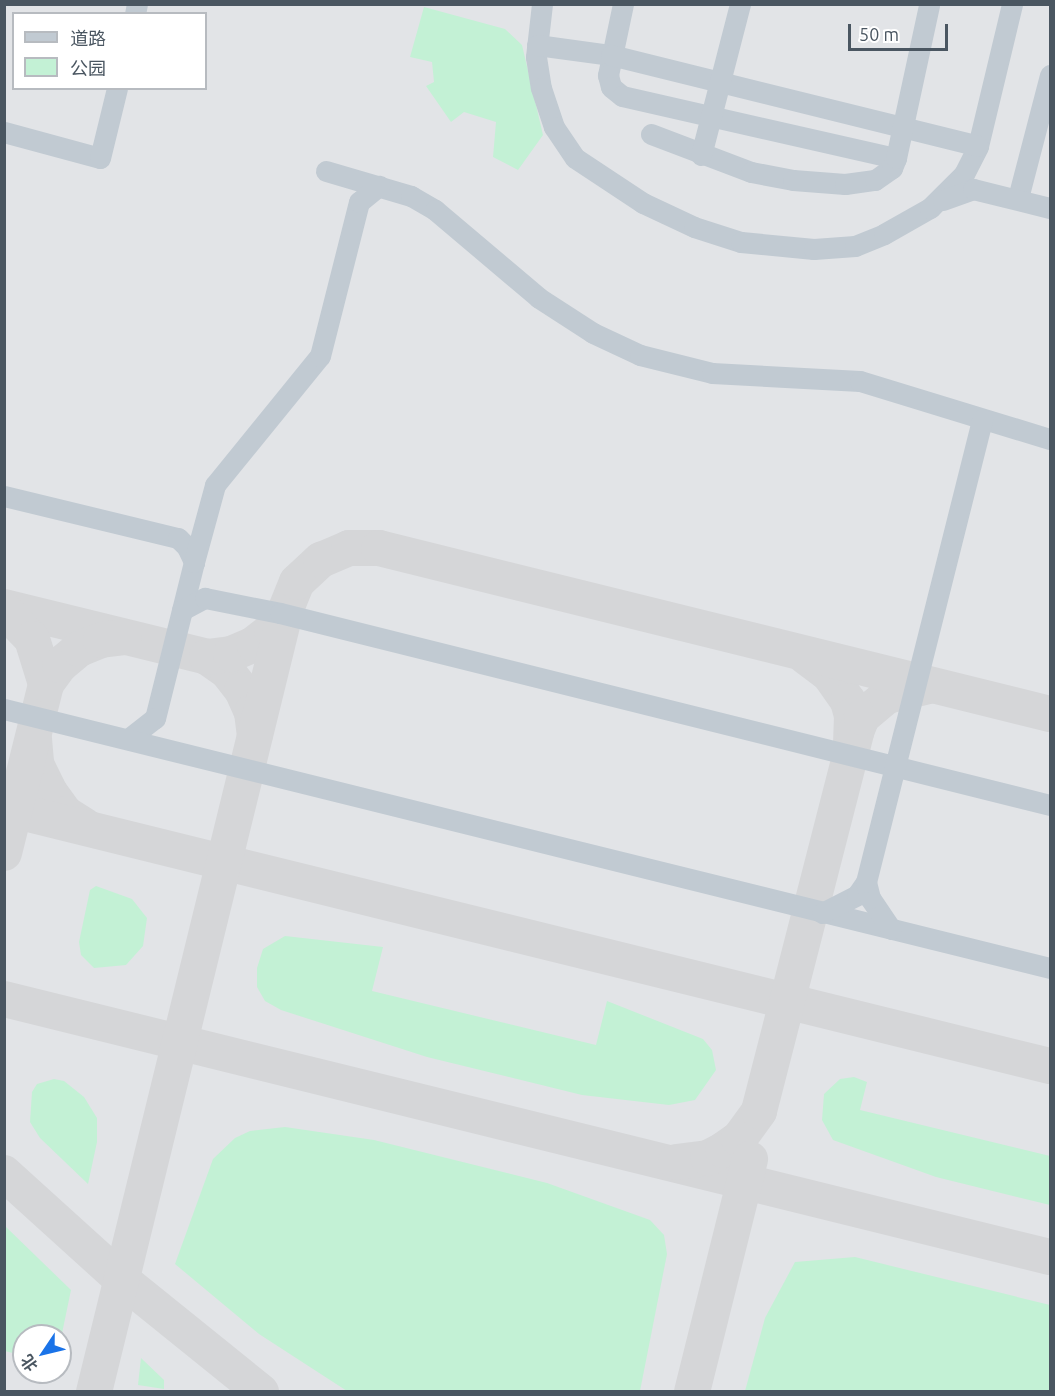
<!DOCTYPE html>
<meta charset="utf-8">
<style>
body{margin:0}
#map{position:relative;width:1055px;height:1396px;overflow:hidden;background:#f5f3f3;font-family:Ubuntu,"Noto Sans SC",sans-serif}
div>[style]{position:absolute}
.airport>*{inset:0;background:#e2e4e7}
.green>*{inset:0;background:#c3f1d5}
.taxiway>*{height:36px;margin:-18px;padding:0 18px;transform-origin:18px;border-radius:18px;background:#d5d6d8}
.minor>*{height:21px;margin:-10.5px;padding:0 10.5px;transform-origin:10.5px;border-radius:10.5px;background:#c1cad2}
span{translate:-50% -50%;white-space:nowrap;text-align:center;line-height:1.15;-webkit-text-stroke:4.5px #fff;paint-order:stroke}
.frame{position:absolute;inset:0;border:6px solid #4a5661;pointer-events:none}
.legend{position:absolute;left:12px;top:12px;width:195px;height:78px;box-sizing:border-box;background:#fff;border:2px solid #b7bbc0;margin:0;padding:8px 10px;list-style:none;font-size:18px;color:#4a5661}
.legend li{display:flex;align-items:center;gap:12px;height:30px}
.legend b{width:30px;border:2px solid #b7bbc0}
.north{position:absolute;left:12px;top:1324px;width:60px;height:60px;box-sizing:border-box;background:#fff;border:2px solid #b7bbc0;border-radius:50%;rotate:235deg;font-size:16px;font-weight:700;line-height:24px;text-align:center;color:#4a5661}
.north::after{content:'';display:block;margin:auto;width:21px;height:27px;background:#1a73e8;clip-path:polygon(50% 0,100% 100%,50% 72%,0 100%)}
.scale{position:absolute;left:848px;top:24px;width:100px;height:27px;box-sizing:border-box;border:3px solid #4a5661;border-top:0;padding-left:8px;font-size:18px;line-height:21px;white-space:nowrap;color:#4a5661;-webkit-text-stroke:4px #fff;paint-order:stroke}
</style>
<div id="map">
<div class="airport">
<div style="clip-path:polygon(evenodd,5px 5px,1050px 5px,1050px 1391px,5px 1392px,5px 5px,14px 14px,206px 14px,206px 88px,14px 88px,14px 14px,5px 5px,24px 1336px,60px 1336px,60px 1372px,24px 1372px,24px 1336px)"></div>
</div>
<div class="green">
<div style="clip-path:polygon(424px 7px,505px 29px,522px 45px,543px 135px,518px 170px,493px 157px,496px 122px,464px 112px,451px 122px,426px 86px,434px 82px,432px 62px,410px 57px)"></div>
<div style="clip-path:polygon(96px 886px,132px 899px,147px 918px,143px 946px,126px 965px,94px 968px,81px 955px,79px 942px,90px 890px)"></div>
<div style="clip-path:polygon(285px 936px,383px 947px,372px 991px,596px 1045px,607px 1001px,703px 1039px,712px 1050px,716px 1070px,695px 1100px,669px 1105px,582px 1095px,427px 1057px,281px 1010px,265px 1001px,257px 987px,257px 968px,263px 949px)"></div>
<div style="clip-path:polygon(854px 1077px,867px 1082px,860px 1110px,1050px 1156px,1050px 1205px,936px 1177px,833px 1140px,822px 1120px,824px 1094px,840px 1079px)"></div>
<div style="clip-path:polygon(54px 1079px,64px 1081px,84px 1097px,97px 1118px,97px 1142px,88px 1184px,40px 1138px,30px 1122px,32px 1092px,37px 1084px)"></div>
<div style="clip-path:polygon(285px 1127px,374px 1140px,547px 1183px,650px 1220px,664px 1235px,667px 1254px,640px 1391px,347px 1391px,259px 1334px,175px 1264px,213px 1159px,235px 1138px,250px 1131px)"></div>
<div style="clip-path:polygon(5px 1226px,71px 1290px,60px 1343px,60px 1336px,24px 1336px,24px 1356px,5px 1351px)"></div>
<div style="clip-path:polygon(855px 1257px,1050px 1305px,1050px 1391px,745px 1391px,765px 1318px,795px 1262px)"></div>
<div style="clip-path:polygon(141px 1358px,164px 1380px,164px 1389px,138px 1385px)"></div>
</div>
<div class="taxiway">
<div style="left:4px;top:607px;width:209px;rotate:13.8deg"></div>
<div style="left:207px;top:657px;width:24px;rotate:35deg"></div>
<div style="left:227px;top:671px;width:24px;rotate:52deg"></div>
<div style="left:242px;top:690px;width:24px;rotate:66deg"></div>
<div style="left:252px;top:712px;width:23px;rotate:83deg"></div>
<div style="left:4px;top:610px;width:40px;rotate:46deg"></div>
<div style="left:32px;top:639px;width:47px;rotate:72.7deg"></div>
<div style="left:805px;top:656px;width:30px;rotate:37deg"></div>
<div style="left:829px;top:674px;width:33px;rotate:55deg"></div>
<div style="left:848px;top:701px;width:16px;rotate:75deg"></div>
<div style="left:852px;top:716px;width:28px;rotate:92deg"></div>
<div style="left:207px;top:657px;width:24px;rotate:-7deg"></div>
<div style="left:231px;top:654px;width:25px;rotate:-23deg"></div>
<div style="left:254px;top:644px;width:23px;rotate:-38deg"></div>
<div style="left:272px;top:630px;width:24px;rotate:-55deg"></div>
<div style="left:34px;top:739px;width:25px;rotate:85deg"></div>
<div style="left:36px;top:764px;width:30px;rotate:64deg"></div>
<div style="left:49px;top:791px;width:29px;rotate:54deg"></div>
<div style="left:66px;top:814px;width:22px;rotate:32deg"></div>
<div style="left:4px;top:808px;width:1077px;rotate:13.86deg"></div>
<div style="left:4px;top:853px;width:174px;rotate:-76deg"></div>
<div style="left:46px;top:684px;width:24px;rotate:-54deg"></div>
<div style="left:60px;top:665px;width:25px;rotate:-40deg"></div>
<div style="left:79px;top:649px;width:24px;rotate:-22deg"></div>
<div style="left:101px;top:640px;width:23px;rotate:-7deg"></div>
<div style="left:4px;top:999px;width:1077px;rotate:13.86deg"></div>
<div style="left:676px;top:1162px;width:32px;rotate:-7deg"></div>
<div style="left:708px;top:1158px;width:17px;rotate:-28deg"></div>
<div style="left:723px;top:1150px;width:19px;rotate:-35deg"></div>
<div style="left:739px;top:1139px;width:34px;rotate:-54deg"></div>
<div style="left:759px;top:1111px;width:391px;rotate:-75.6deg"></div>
<div style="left:856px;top:732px;width:16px;rotate:-68deg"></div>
<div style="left:862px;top:717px;width:33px;rotate:-40deg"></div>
<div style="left:887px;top:696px;width:43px;rotate:-13.4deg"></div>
<div style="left:4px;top:1173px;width:158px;rotate:42.2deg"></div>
<div style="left:121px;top:1279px;width:180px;rotate:38.9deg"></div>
<div style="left:94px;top:1392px;width:806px;rotate:-76.22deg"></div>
<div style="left:286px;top:609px;width:29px;rotate:-68deg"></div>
<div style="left:297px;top:582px;width:33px;rotate:-43deg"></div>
<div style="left:321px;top:560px;width:30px;rotate:-23deg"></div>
<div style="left:349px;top:548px;width:30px"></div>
<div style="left:379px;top:548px;width:691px;rotate:13.9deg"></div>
<div style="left:692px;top:1392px;width:240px;rotate:-76deg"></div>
</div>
<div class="minor">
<div style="left:542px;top:4px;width:53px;rotate:96.5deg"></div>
<div style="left:536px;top:57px;width:31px;rotate:81deg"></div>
<div style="left:541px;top:88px;width:41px;rotate:71.6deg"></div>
<div style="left:554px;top:127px;width:37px;rotate:56deg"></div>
<div style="left:575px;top:158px;width:82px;rotate:33.5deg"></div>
<div style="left:643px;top:203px;width:56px;rotate:25.2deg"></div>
<div style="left:694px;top:227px;width:49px;rotate:17.7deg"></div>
<div style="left:741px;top:242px;width:73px;rotate:5.5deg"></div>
<div style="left:814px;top:249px;width:41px;rotate:-4.2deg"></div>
<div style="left:855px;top:246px;width:31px;rotate:-22deg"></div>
<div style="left:884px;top:234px;width:53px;rotate:-29.5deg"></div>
<div style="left:930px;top:208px;width:48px;rotate:-45deg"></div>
<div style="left:964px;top:174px;width:31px;rotate:-63deg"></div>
<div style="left:978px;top:146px;width:146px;rotate:-76.5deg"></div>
<div style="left:623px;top:4px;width:73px;rotate:101.9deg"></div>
<div style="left:608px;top:75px;width:12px;rotate:76deg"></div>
<div style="left:611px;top:87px;width:14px;rotate:39deg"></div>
<div style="left:622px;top:96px;width:281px;rotate:12.8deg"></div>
<div style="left:135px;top:14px;width:10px;rotate:-79deg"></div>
<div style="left:537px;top:45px;width:75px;rotate:7.7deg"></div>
<div style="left:611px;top:55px;width:378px;rotate:13.9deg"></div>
<div style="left:4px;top:132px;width:99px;rotate:15.2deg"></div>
<div style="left:100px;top:158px;width:72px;rotate:-76.3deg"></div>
<div style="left:651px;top:134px;width:107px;rotate:20.8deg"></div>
<div style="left:751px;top:172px;width:43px;rotate:10.8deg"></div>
<div style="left:793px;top:180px;width:52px;rotate:4.4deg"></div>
<div style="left:845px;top:184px;width:30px;rotate:-8deg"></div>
<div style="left:875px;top:180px;width:21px;rotate:-35deg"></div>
<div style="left:892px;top:168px;width:11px;rotate:-68deg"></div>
<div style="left:896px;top:158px;width:156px;rotate:-77.8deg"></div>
<div style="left:701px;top:155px;width:156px;rotate:-75.5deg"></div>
<div style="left:326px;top:171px;width:89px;rotate:16.4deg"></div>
<div style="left:411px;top:196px;width:28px;rotate:30deg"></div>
<div style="left:435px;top:210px;width:136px;rotate:40.2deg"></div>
<div style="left:539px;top:298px;width:64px;rotate:32.9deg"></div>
<div style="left:593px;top:333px;width:52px;rotate:25.1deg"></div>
<div style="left:640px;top:355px;width:74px;rotate:14deg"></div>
<div style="left:712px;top:373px;width:148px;rotate:3.1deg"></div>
<div style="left:860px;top:381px;width:199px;rotate:17deg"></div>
<div style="left:1018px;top:198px;width:127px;rotate:-75.4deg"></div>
<div style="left:943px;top:200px;width:32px;rotate:-20deg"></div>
<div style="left:973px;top:189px;width:79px;rotate:13.9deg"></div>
<div style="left:4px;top:496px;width:179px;rotate:13.6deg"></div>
<div style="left:178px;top:538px;width:13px;rotate:45deg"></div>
<div style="left:187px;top:547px;width:17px;rotate:65deg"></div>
<div style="left:194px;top:562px;width:161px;rotate:104deg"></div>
<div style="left:155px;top:718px;width:34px;rotate:142deg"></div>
<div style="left:194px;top:562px;width:80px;rotate:-74.7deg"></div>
<div style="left:215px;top:485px;width:166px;rotate:-50.9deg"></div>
<div style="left:320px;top:356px;width:159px;rotate:-75.8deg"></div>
<div style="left:359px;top:202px;width:26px;rotate:-39deg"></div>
<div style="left:182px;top:610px;width:26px;rotate:-28deg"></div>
<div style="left:205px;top:598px;width:76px;rotate:11.3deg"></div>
<div style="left:280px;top:613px;width:794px;rotate:14deg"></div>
<div style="left:4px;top:709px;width:1078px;rotate:13.91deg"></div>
<div style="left:822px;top:913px;width:39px;rotate:-27deg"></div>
<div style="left:857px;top:895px;width:16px;rotate:-55deg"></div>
<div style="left:891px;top:929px;width:37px;rotate:-124deg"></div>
<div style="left:870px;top:898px;width:16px;rotate:-104deg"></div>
<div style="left:866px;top:882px;width:477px;rotate:-75.9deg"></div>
</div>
<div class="frame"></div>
<ul class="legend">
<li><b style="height:8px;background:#c1cad2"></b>道路</li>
<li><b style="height:16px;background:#c3f1d5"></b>公园</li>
</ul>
<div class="north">北</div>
<div class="scale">50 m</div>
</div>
